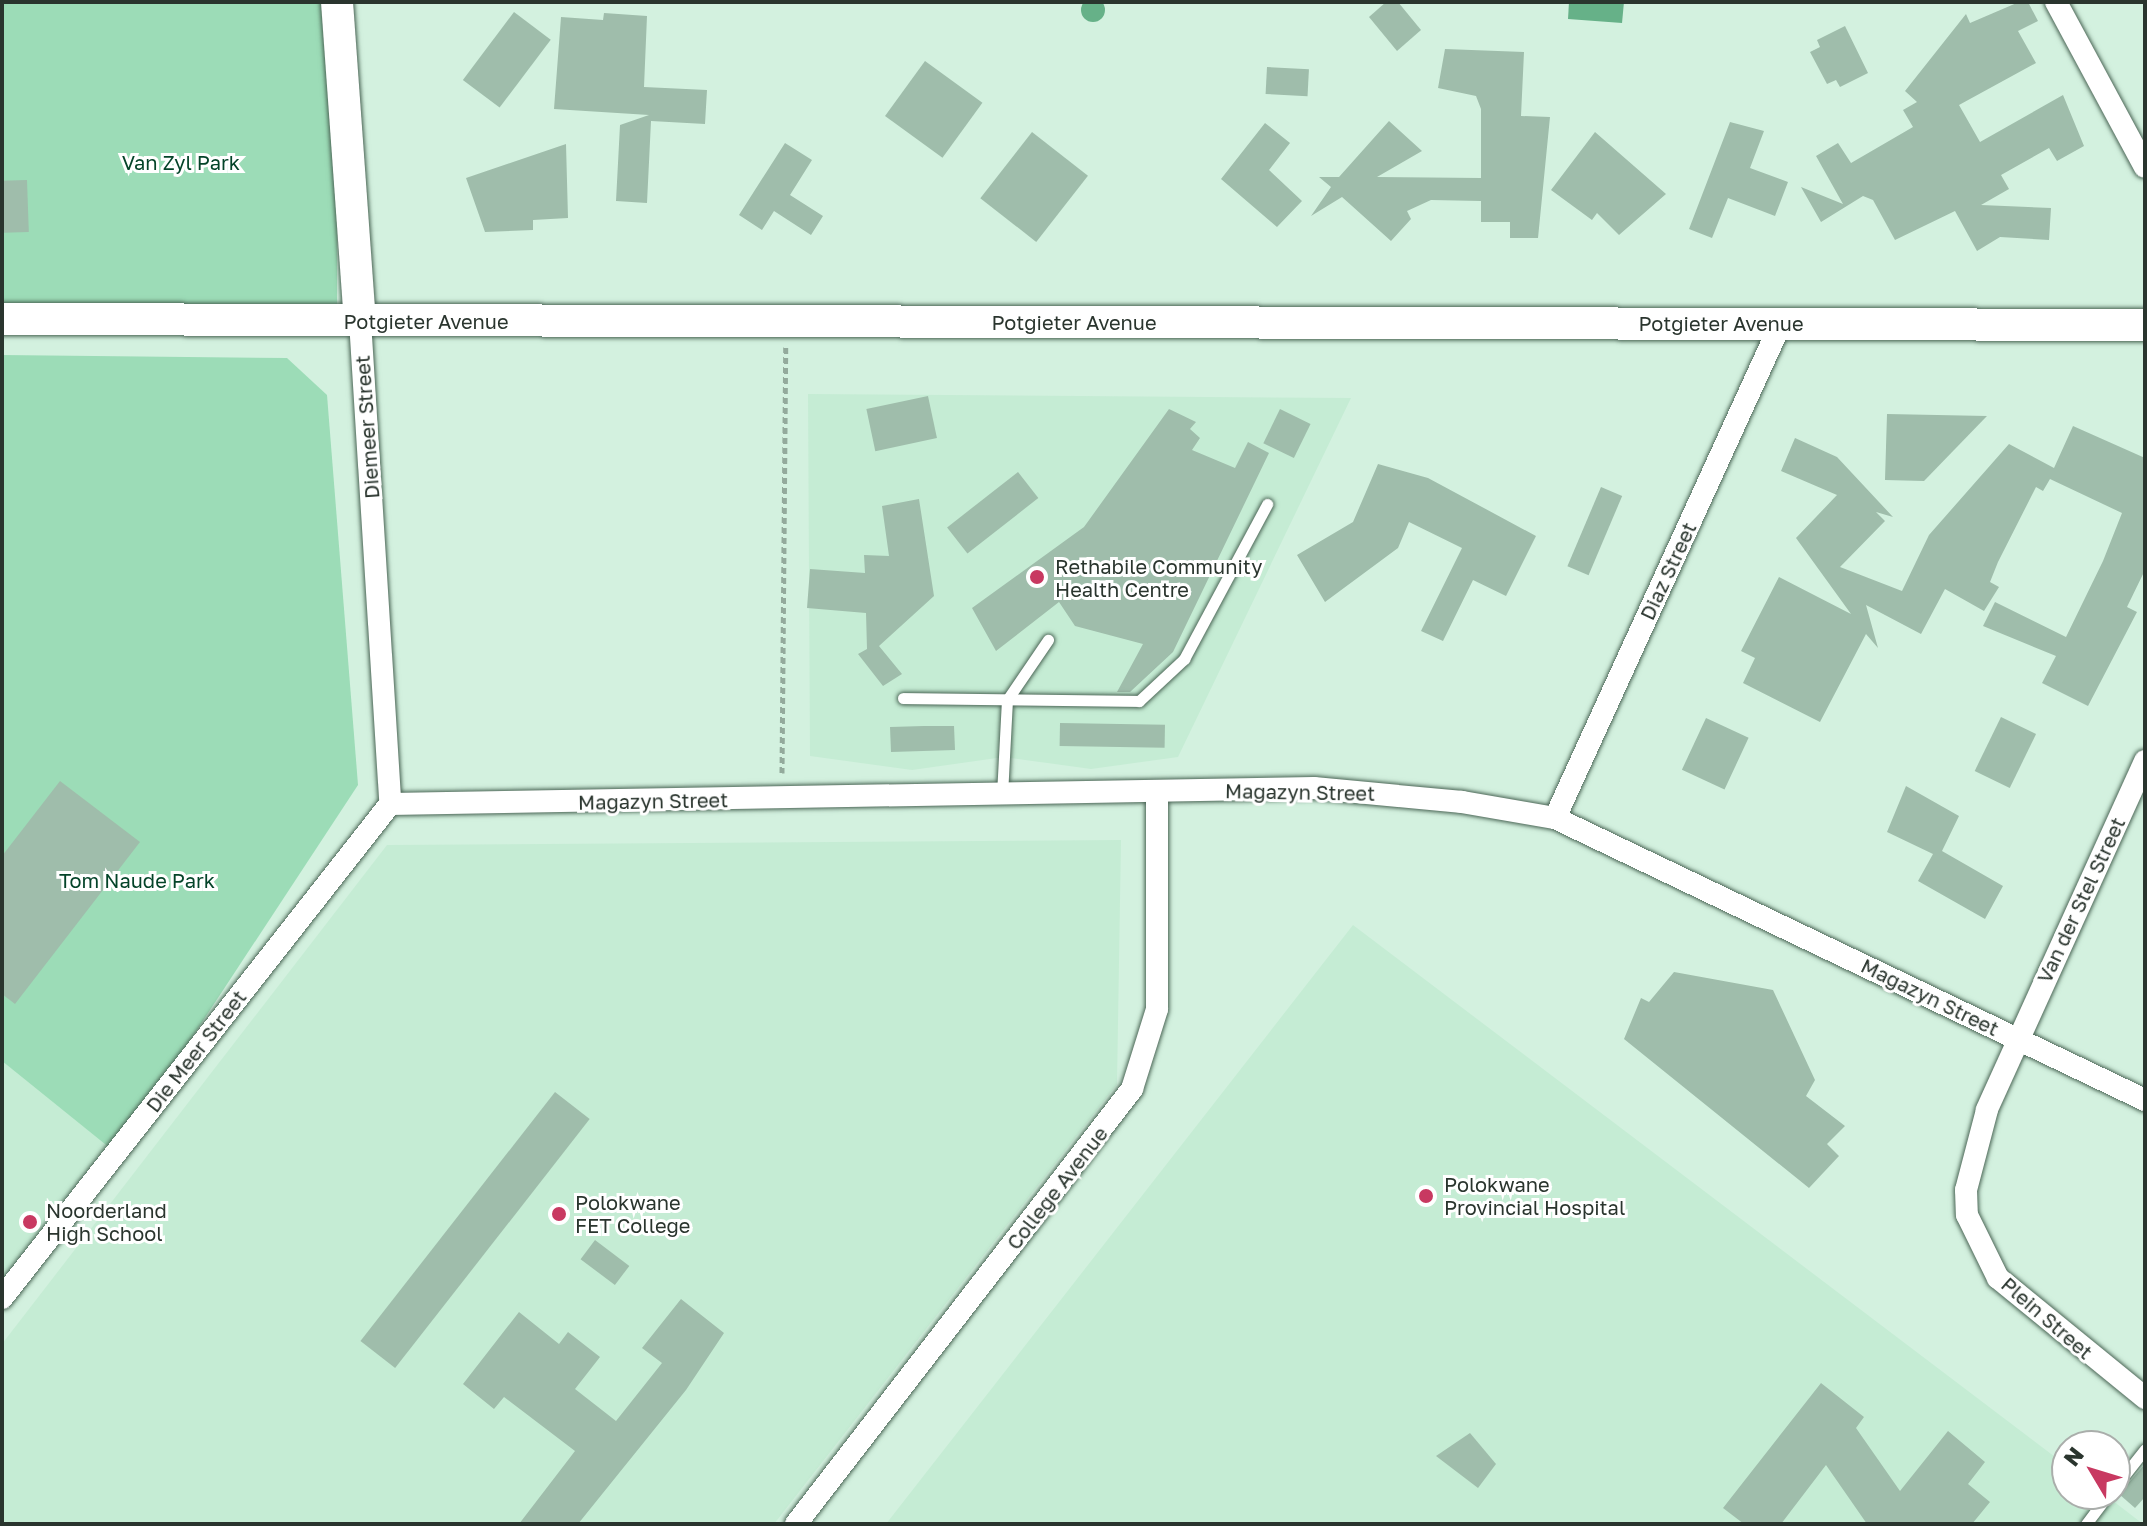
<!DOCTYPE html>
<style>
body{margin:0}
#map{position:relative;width:2147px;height:1526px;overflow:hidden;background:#d3f1df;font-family:"Golos Text",sans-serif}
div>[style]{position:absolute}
.built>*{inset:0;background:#c5ecd4}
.green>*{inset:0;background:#9cdcb7;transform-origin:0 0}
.water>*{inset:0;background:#66b188}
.round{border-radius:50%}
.building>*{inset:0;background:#9fbdab;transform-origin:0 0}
.path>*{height:5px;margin-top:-2.5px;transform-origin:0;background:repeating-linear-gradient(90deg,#93aa9c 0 6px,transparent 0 10px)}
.roads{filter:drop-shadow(0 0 2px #4b6656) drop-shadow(0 0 2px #4b6656)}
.lane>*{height:11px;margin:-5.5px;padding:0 5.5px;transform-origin:5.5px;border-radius:5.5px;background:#fff}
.street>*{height:22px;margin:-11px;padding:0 11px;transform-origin:11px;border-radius:11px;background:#fff}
.secondary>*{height:32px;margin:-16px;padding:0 16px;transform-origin:16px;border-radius:16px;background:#fff}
.dots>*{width:22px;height:22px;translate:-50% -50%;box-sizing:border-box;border:4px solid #fff;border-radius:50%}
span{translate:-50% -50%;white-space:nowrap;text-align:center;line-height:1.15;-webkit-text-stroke:6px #fff;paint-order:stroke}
.park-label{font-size:20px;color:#044429}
.street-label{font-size:20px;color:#2a352e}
.poi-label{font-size:20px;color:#2a352e}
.left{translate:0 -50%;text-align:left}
.frame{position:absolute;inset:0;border:4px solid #2a352e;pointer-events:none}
.north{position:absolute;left:2051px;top:1430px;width:80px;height:80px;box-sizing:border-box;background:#fff;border:2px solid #aaaeab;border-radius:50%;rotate:308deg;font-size:22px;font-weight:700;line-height:32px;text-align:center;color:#2a352e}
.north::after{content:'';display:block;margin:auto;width:28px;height:36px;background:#c83961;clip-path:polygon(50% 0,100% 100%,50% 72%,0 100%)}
</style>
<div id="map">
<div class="built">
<div style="clip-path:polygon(808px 394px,1351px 398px,1178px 757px,1091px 769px,1004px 757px,912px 770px,810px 756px)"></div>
<div style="clip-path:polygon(1121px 840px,1117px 1084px,774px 1524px,2px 1524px,2px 1344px,387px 845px)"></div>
<div style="clip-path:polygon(1353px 925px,2067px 1466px,2067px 1494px,2104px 1494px,2143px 1524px,886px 1524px)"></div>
<div style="clip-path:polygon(2px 1061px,116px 1153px,2px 1292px)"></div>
</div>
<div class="green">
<div style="left:2px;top:2px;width:335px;height:317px"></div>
<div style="clip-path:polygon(2px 355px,287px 358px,327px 395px,358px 785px,116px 1153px,2px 1061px)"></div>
</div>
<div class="water">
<div class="round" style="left:1081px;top:-2px;width:24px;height:24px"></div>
<div style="clip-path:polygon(1569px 2px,1624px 2px,1622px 23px,1568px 19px)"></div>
</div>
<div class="building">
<div style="clip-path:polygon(1386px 2px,1398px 2px,1421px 30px,1397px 51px,1369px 17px)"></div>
<div style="clip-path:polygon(2019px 2px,2028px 2px,2038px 21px,2018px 31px,2036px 63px,1959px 105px,1980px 142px,2063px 95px,2084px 146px,2057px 161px,2049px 148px,2001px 175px,2009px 189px,1981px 205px,2051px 208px,2049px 240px,2000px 237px,1977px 251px,1955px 211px,1895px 240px,1873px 200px,1863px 196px,1821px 222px,1801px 187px,1843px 204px,1816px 156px,1838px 143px,1851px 163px,1913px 127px,1903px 110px,1917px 102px,1905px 91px,1966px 14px,1970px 23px)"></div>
<div style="left:514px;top:12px;width:46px;height:85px;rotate:37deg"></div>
<div style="clip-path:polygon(604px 13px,647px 16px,644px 87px,707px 90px,705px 124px,651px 121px,647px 203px,616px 201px,620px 125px,649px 115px,554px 109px,561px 17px,603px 20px)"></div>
<div style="clip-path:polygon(1845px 26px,1868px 73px,1840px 87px,1836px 80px,1827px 84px,1810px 52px,1820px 47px,1817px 40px)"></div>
<div style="clip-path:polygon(1445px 49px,1524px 52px,1521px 116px,1550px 117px,1538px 238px,1510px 238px,1510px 222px,1481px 222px,1481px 201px,1431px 200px,1407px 211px,1411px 219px,1391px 241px,1342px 197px,1311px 216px,1331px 187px,1319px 177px,1339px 177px,1389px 121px,1422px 151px,1377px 177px,1481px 178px,1481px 109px,1476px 96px,1438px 88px)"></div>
<div style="left:925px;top:61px;width:71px;height:68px;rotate:36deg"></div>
<div style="left:1267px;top:67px;width:42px;height:27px;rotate:3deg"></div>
<div style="clip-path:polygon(1730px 122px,1764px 131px,1750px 168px,1788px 182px,1775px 216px,1728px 198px,1712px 238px,1689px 229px)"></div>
<div style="clip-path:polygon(1265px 123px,1290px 143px,1269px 170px,1302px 201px,1277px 227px,1221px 179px)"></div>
<div style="left:1032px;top:132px;width:71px;height:84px;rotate:38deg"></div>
<div style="clip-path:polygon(1595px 132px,1666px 194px,1619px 235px,1597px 213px,1592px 220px,1551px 190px)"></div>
<div style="clip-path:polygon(785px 143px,812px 160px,790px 195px,823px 216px,811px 235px,774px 211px,762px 230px,739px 215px)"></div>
<div style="clip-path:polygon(566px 144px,568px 218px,533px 220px,533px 230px,485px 232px,466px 178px)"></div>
<div style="left:27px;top:180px;width:52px;height:25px;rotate:88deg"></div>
<div style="left:928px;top:396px;width:43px;height:63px;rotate:78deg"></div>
<div style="clip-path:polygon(1169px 409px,1196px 422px,1190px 429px,1200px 438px,1192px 450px,1235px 468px,1248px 442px,1269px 453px,1173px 652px,1130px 692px,1117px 692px,1143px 644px,1075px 626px,1059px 602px,996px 651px,972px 608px,1084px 527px)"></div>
<div style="left:1280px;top:409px;width:34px;height:38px;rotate:26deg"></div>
<div style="clip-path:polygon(1887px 414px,1987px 416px,1924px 481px,1885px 480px)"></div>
<div style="clip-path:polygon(2073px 426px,2145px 458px,2145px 570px,2127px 607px,2137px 612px,2088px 706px,2042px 683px,2056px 656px,1983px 626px,1995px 602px,2066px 637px,2103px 561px,2122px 513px,2050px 479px,2043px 491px,2036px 487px,1998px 562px,1990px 582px,1999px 587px,1984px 611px,1945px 589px,1921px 634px,1866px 605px,1878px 648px,1866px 634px,1820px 722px,1743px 683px,1755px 658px,1741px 651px,1779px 577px,1851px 614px,1796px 538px,1837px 495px,1781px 471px,1795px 438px,1837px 457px,1893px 517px,1876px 512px,1885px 521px,1840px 567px,1902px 591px,1929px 535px,2009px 444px,2054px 468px)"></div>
<div style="clip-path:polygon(1378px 464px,1428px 478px,1536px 536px,1506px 596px,1473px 580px,1443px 641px,1421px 631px,1462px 548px,1409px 522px,1398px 548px,1325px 602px,1297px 555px,1353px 522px)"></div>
<div style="left:1018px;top:472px;width:33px;height:90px;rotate:52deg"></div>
<div style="left:1601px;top:487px;width:23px;height:86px;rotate:23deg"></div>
<div style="clip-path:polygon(919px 499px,934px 596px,879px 646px,902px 674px,883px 686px,858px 654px,867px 649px,866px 613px,807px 608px,810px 569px,865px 573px,864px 555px,889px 556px,882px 506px)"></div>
<div style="left:2001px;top:717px;width:39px;height:60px;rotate:26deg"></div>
<div style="left:1706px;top:718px;width:47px;height:57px;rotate:25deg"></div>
<div style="left:1060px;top:723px;width:105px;height:23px;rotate:1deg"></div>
<div style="clip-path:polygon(924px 726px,954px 726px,955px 750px,891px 752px,890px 727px)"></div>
<div style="clip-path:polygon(60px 781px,140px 842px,15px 1004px,2px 994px,2px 856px)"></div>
<div style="clip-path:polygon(1906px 786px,1959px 816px,1942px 851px,2003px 886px,1985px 919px,1918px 881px,1933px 854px,1887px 832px)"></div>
<div style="clip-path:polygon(1674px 972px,1773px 990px,1815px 1080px,1806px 1096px,1845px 1126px,1827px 1144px,1839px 1156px,1809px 1188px,1624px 1039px,1641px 998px,1649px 1002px)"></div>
<div style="left:555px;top:1092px;width:44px;height:316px;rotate:38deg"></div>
<div style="left:595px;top:1240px;width:43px;height:24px;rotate:37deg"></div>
<div style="clip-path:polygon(681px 1299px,724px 1333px,686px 1390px,578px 1524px,519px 1524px,575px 1451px,504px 1397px,494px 1409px,463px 1384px,519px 1312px,559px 1344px,568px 1332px,600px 1357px,575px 1389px,616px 1421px,662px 1363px,642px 1348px)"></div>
<div style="clip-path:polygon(1821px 1383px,1864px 1417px,1856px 1428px,1900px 1491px,1948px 1431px,1985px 1462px,1968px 1484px,1990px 1502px,1972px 1524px,1867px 1524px,1826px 1465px,1781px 1524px,1744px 1524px,1723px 1508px)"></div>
<div style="clip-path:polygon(1470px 1433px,1496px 1464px,1478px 1488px,1436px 1456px)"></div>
<div style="clip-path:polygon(2145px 1464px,2145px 1497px,2135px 1508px,2119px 1494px)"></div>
</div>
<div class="path">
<div style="left:782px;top:773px;width:426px;rotate:-89.5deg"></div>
</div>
<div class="roads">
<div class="lane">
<div style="left:903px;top:698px;width:236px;rotate:0.7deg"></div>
<div style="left:1139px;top:701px;width:62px;rotate:-43deg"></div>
<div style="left:1184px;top:659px;width:176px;rotate:-61.8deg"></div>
<div style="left:1002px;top:795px;width:95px;rotate:-87deg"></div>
<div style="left:1007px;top:700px;width:73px;rotate:-55.7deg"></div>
<div style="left:2115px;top:1487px;width:48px;rotate:-51.7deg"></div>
<div style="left:2086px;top:1524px;width:38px;rotate:-53deg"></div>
</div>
<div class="street">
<div style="left:2056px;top:2px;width:187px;rotate:61.7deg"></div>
<div style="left:360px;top:321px;width:484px;rotate:86.4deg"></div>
<div style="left:2145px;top:761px;width:383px;rotate:114.4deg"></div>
<div style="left:1987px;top:1110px;width:83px;rotate:104.7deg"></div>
<div style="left:1966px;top:1190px;width:25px;rotate:88deg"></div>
<div style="left:1967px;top:1215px;width:70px;rotate:63.8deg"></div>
<div style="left:1998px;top:1278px;width:190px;rotate:39.2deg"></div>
<div style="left:390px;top:804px;width:924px;rotate:-0.99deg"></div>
<div style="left:1314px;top:788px;width:149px;rotate:5.4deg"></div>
<div style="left:1462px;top:802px;width:94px;rotate:9.8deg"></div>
<div style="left:1555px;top:818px;width:654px;rotate:25.55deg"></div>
<div style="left:1555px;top:818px;width:544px;rotate:-65.46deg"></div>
<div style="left:2px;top:1298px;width:628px;rotate:-51.85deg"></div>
<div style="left:796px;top:1524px;width:550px;rotate:-52.32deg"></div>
<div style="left:1132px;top:1089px;width:84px;rotate:-72.6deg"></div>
<div style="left:1157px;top:1009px;width:217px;rotate:-90deg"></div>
</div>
<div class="secondary">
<div style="left:337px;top:2px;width:320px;rotate:85.9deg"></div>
<div style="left:2px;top:319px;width:2143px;rotate:0.16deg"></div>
</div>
</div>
<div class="dots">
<div style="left:1037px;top:577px;background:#c83961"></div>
<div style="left:1426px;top:1196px;background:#c83961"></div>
<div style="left:559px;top:1214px;background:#c83961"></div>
<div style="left:30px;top:1222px;background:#c83961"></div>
</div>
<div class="park-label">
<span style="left:181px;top:162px">Van Zyl Park</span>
<span style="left:137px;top:880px">Tom Naude Park</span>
</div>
<div class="street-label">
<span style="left:426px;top:321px">Potgieter Avenue</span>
<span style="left:1074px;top:322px">Potgieter Avenue</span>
<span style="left:1721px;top:323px">Potgieter Avenue</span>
<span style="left:367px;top:427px;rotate:-94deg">Diemeer Street</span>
<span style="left:1668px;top:571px;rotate:-65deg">Diaz Street</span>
<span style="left:1300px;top:792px;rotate:1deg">Magazyn Street</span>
<span style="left:653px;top:801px;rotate:-1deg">Magazyn Street</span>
<span style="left:2081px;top:900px;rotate:-65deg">Van der Stel Street</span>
<span style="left:1930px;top:997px;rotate:26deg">Magazyn Street</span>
<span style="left:196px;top:1051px;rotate:-52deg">Die Meer Street</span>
<span style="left:1057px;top:1188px;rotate:-52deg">College Avenue</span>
<span style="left:2047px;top:1318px;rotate:41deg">Plein Street</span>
</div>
<div class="poi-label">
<span class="left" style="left:1055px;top:578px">Rethabile Community<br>Health Centre</span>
<span class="left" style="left:1444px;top:1196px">Polokwane<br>Provincial Hospital</span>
<span class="left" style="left:575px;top:1214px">Polokwane<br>FET College</span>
<span class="left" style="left:46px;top:1222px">Noorderland<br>High School</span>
</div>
<div class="frame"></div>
<div class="north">N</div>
</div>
